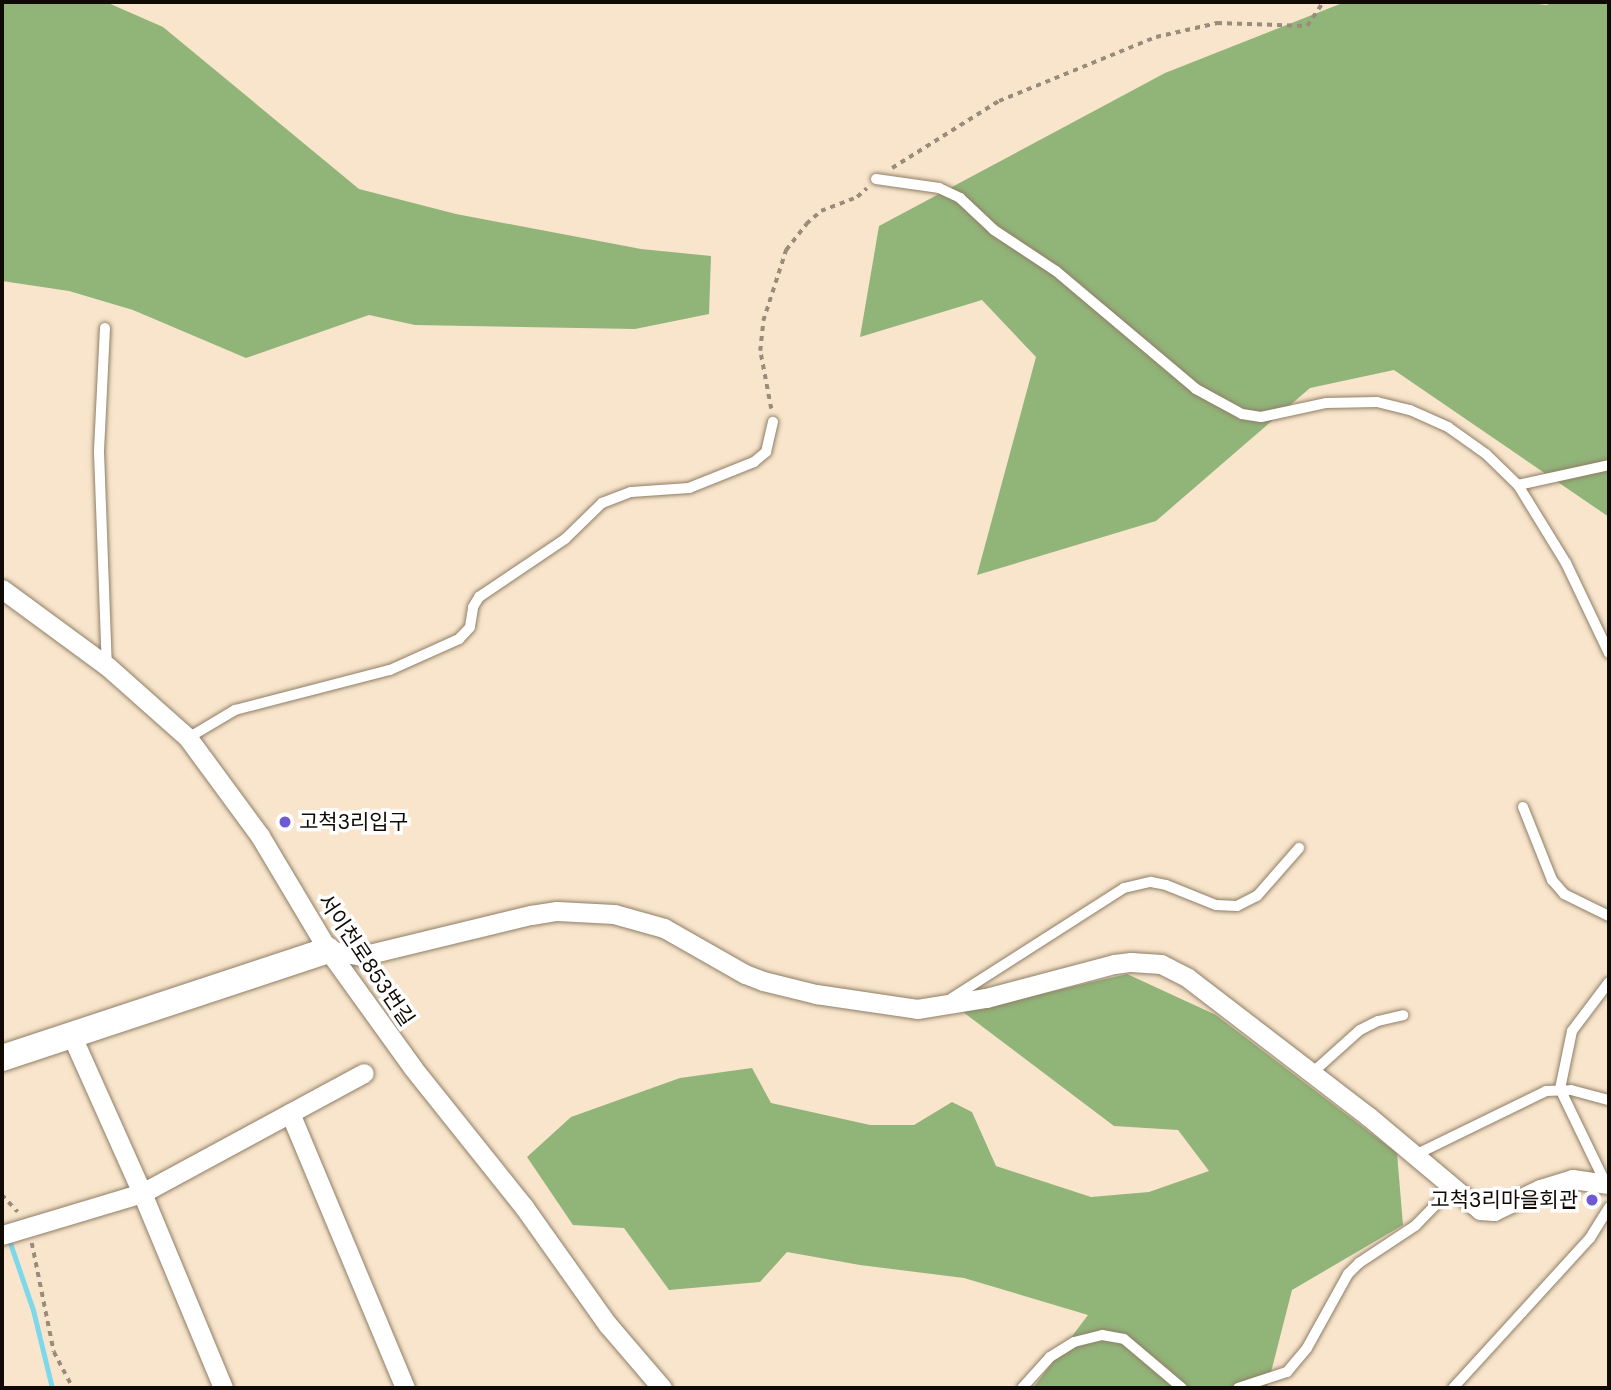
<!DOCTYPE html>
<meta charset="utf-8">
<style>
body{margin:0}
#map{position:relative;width:1611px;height:1390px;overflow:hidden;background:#f8e5cb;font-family:"DM Sans","Noto Sans KR",sans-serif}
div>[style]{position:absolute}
.forest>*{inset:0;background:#91b479}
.stream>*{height:5px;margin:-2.5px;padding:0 2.5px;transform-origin:2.5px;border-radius:2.5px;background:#7dd8ec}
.path>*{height:3.5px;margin-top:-1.75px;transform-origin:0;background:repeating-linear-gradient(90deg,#9a8c7a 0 5px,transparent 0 10px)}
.roads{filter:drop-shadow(0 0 2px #8f7e67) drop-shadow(0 0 2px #8f7e67)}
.lane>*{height:10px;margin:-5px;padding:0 5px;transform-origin:5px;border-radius:5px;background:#fff}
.street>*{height:19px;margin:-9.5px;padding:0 9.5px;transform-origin:9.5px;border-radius:9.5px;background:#fff}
.secondary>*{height:26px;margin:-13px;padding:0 13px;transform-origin:13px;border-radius:13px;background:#fff}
.dots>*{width:19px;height:19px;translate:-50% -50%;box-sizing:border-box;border:4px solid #fff;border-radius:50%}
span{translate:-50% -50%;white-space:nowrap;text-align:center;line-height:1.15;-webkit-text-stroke:7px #fff;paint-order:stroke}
.poi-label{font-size:21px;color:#110a04}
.left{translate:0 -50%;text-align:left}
.right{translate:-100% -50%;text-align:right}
.street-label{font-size:21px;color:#110a04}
.frame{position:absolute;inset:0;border:4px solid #110a04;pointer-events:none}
</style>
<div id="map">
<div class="forest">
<div style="clip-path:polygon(2px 2px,106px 2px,163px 27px,359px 189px,456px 214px,641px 249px,711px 256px,709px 314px,635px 329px,415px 325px,369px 315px,246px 358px,133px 310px,69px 291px,2px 281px)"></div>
<div style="clip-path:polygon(1345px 2px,1523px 2px,1547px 5px,1550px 2px,1609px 2px,1609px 517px,1394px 370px,1310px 388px,1156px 521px,977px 575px,1036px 357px,982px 300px,860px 337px,879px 226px,1165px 73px)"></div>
<div style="clip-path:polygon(1127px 974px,1216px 1015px,1397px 1153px,1403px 1225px,1292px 1290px,1267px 1388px,1033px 1388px,1088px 1315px,964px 1278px,860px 1265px,787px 1252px,760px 1282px,669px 1290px,624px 1228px,573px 1225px,527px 1157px,571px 1117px,680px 1078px,752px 1068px,771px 1103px,870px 1125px,914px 1125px,952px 1102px,972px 1112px,996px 1166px,1091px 1197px,1149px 1192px,1209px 1171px,1178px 1130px,1114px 1126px,963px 1012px)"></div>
</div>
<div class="stream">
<div style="left:8px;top:1237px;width:77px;rotate:71.1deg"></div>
<div style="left:33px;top:1310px;width:80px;rotate:76.3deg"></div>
</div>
<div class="path">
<div style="left:892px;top:168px;width:126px;rotate:-32.1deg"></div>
<div style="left:999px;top:101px;width:170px;rotate:-22.2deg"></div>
<div style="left:1156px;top:37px;width:63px;rotate:-12.9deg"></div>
<div style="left:1217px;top:23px;width:90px;rotate:1.9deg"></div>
<div style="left:1307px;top:26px;width:29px;rotate:-56deg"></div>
<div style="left:771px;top:409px;width:59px;rotate:-100.7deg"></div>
<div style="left:760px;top:351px;width:30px;rotate:-84deg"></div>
<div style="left:763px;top:321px;width:75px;rotate:-72.1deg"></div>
<div style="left:786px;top:250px;width:33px;rotate:-52deg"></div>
<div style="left:806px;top:224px;width:20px;rotate:-41deg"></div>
<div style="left:821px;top:211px;width:39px;rotate:-21deg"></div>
<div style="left:857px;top:197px;width:13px;rotate:-42deg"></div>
<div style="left:2px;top:1195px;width:23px;rotate:47deg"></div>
<div style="left:32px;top:1243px;width:111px;rotate:78.6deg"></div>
<div style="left:54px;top:1352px;width:41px;rotate:62.2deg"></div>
</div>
<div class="roads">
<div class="lane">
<div style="left:876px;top:179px;width:64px;rotate:8.1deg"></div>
<div style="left:939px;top:188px;width:23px;rotate:25deg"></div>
<div style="left:960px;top:198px;width:47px;rotate:43.3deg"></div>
<div style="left:994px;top:230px;width:74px;rotate:33.5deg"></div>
<div style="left:1056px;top:271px;width:183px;rotate:40.1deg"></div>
<div style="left:1196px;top:389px;width:52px;rotate:28.5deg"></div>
<div style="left:1242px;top:414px;width:19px;rotate:9deg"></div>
<div style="left:1261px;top:417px;width:66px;rotate:-12.2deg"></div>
<div style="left:1326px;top:403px;width:51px;rotate:-1.1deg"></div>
<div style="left:1377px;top:402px;width:34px;rotate:14deg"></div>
<div style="left:1410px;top:410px;width:42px;rotate:24.1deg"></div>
<div style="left:1448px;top:427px;width:47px;rotate:35.4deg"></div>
<div style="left:1486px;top:454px;width:45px;rotate:44.1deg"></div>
<div style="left:1518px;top:485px;width:92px;rotate:58.4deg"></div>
<div style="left:1566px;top:563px;width:100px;rotate:64.5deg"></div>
<div style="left:105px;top:328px;width:124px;rotate:92.8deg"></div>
<div style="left:99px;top:452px;width:214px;rotate:87.9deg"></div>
<div style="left:1518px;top:485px;width:93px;rotate:-12.4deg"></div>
<div style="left:188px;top:738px;width:55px;rotate:-30.8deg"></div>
<div style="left:235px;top:710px;width:160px;rotate:-14.5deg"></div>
<div style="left:390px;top:670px;width:76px;rotate:-24.2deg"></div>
<div style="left:459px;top:639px;width:16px;rotate:-47deg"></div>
<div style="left:470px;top:627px;width:20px;rotate:-81deg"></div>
<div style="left:473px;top:607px;width:12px;rotate:-59deg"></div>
<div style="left:479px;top:597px;width:104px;rotate:-34deg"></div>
<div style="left:565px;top:539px;width:52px;rotate:-44.2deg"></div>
<div style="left:602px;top:503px;width:31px;rotate:-21deg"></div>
<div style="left:631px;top:492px;width:58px;rotate:-3.9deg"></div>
<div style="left:689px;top:488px;width:70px;rotate:-21.8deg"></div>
<div style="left:754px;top:462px;width:16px;rotate:-40deg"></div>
<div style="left:766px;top:452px;width:31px;rotate:-77deg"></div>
<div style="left:1523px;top:807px;width:79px;rotate:68.3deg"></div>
<div style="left:1552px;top:880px;width:18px;rotate:49deg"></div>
<div style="left:1564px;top:894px;width:50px;rotate:26.1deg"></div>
<div style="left:952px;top:998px;width:204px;rotate:-32.6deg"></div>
<div style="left:1124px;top:888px;width:28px;rotate:-13deg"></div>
<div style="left:1151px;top:882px;width:15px;rotate:11deg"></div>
<div style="left:1166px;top:885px;width:54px;rotate:21.8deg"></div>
<div style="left:1216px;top:905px;width:21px;rotate:3deg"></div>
<div style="left:1237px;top:906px;width:22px;rotate:-27deg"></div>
<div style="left:1257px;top:896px;width:64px;rotate:-48.8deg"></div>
<div style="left:1312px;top:1073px;width:64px;rotate:-41.9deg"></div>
<div style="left:1360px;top:1030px;width:20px;rotate:-27deg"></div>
<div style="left:1378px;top:1021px;width:26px;rotate:-13deg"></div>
<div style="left:1415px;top:1155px;width:146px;rotate:-26deg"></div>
<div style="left:1546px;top:1091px;width:25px;rotate:-2deg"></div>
<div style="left:1571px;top:1090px;width:39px;rotate:15deg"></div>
<div style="left:1605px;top:1182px;width:103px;rotate:-115.8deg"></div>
<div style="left:1560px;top:1089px;width:59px;rotate:-78.3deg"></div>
<div style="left:1572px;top:1031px;width:61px;rotate:-52.9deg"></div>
<div style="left:1022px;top:1388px;width:42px;rotate:-47.9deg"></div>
<div style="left:1050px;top:1357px;width:28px;rotate:-32deg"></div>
<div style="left:1074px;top:1342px;width:29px;rotate:-14deg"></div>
<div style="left:1102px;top:1335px;width:22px;rotate:10deg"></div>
<div style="left:1124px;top:1339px;width:76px;rotate:40.2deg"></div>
<div style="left:1238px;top:1388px;width:52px;rotate:-18.1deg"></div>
<div style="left:1287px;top:1372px;width:31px;rotate:-50deg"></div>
<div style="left:1307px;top:1348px;width:85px;rotate:-61deg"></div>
<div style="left:1348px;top:1274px;width:16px;rotate:-45deg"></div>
<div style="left:1359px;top:1263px;width:67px;rotate:-33.5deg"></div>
<div style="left:1415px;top:1226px;width:52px;rotate:-45.8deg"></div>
<div style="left:1453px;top:1388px;width:203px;rotate:-47.6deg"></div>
<div style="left:1590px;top:1238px;width:36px;rotate:-58deg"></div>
</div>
<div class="street">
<div style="left:2px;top:589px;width:130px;rotate:36.3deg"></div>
<div style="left:107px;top:666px;width:108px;rotate:41.6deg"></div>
<div style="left:188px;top:738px;width:122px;rotate:53.7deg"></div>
<div style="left:260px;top:836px;width:133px;rotate:59.2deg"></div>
<div style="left:328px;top:950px;width:145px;rotate:54.2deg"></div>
<div style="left:413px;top:1068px;width:178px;rotate:51.4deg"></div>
<div style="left:524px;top:1207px;width:145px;rotate:54.6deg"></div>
<div style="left:608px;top:1325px;width:83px;rotate:49.4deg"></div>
<div style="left:328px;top:950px;width:34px;rotate:10deg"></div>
<div style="left:361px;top:956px;width:175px;rotate:-13.6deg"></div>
<div style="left:531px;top:915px;width:26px;rotate:-9deg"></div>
<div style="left:557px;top:911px;width:57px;rotate:3deg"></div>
<div style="left:614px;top:914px;width:52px;rotate:15.6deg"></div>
<div style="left:664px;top:928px;width:93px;rotate:29.6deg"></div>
<div style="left:745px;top:974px;width:19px;rotate:21deg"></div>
<div style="left:763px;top:981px;width:55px;rotate:13.8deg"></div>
<div style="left:816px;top:994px;width:102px;rotate:8.4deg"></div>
<div style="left:917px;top:1009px;width:70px;rotate:-9.1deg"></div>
<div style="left:986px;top:998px;width:132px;rotate:-14.9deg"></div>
<div style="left:1114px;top:964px;width:17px;rotate:-7deg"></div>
<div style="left:1131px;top:962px;width:30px;rotate:4deg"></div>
<div style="left:1161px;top:964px;width:30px;rotate:27deg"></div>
<div style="left:1188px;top:978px;width:227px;rotate:37.5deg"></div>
<div style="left:1368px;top:1116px;width:146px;rotate:40deg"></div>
<div style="left:1480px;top:1210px;width:14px;rotate:4deg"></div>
<div style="left:1494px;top:1211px;width:51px;rotate:-25.6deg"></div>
<div style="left:1540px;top:1189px;width:34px;rotate:-17deg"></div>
<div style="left:1572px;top:1179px;width:37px;rotate:8deg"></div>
<div style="left:71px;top:1034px;width:174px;rotate:65.9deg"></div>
<div style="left:142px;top:1193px;width:211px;rotate:67.4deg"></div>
<div style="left:290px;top:1113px;width:298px;rotate:67.3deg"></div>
<div style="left:2px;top:1235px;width:146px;rotate:-16.7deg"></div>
<div style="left:142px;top:1193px;width:252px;rotate:-28.4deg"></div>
</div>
<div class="secondary">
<div style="left:2px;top:1058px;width:343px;rotate:-18.3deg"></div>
</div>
</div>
<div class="dots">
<div style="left:285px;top:822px;background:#6e5ad4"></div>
<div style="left:1592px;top:1200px;background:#6e5ad4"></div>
</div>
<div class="poi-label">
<span class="left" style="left:299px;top:822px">고척3리입구</span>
<span class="right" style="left:1578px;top:1200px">고척3리마을회관</span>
</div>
<div class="street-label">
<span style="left:366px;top:960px;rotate:56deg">서이천로853번길</span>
</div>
<div class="frame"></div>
</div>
